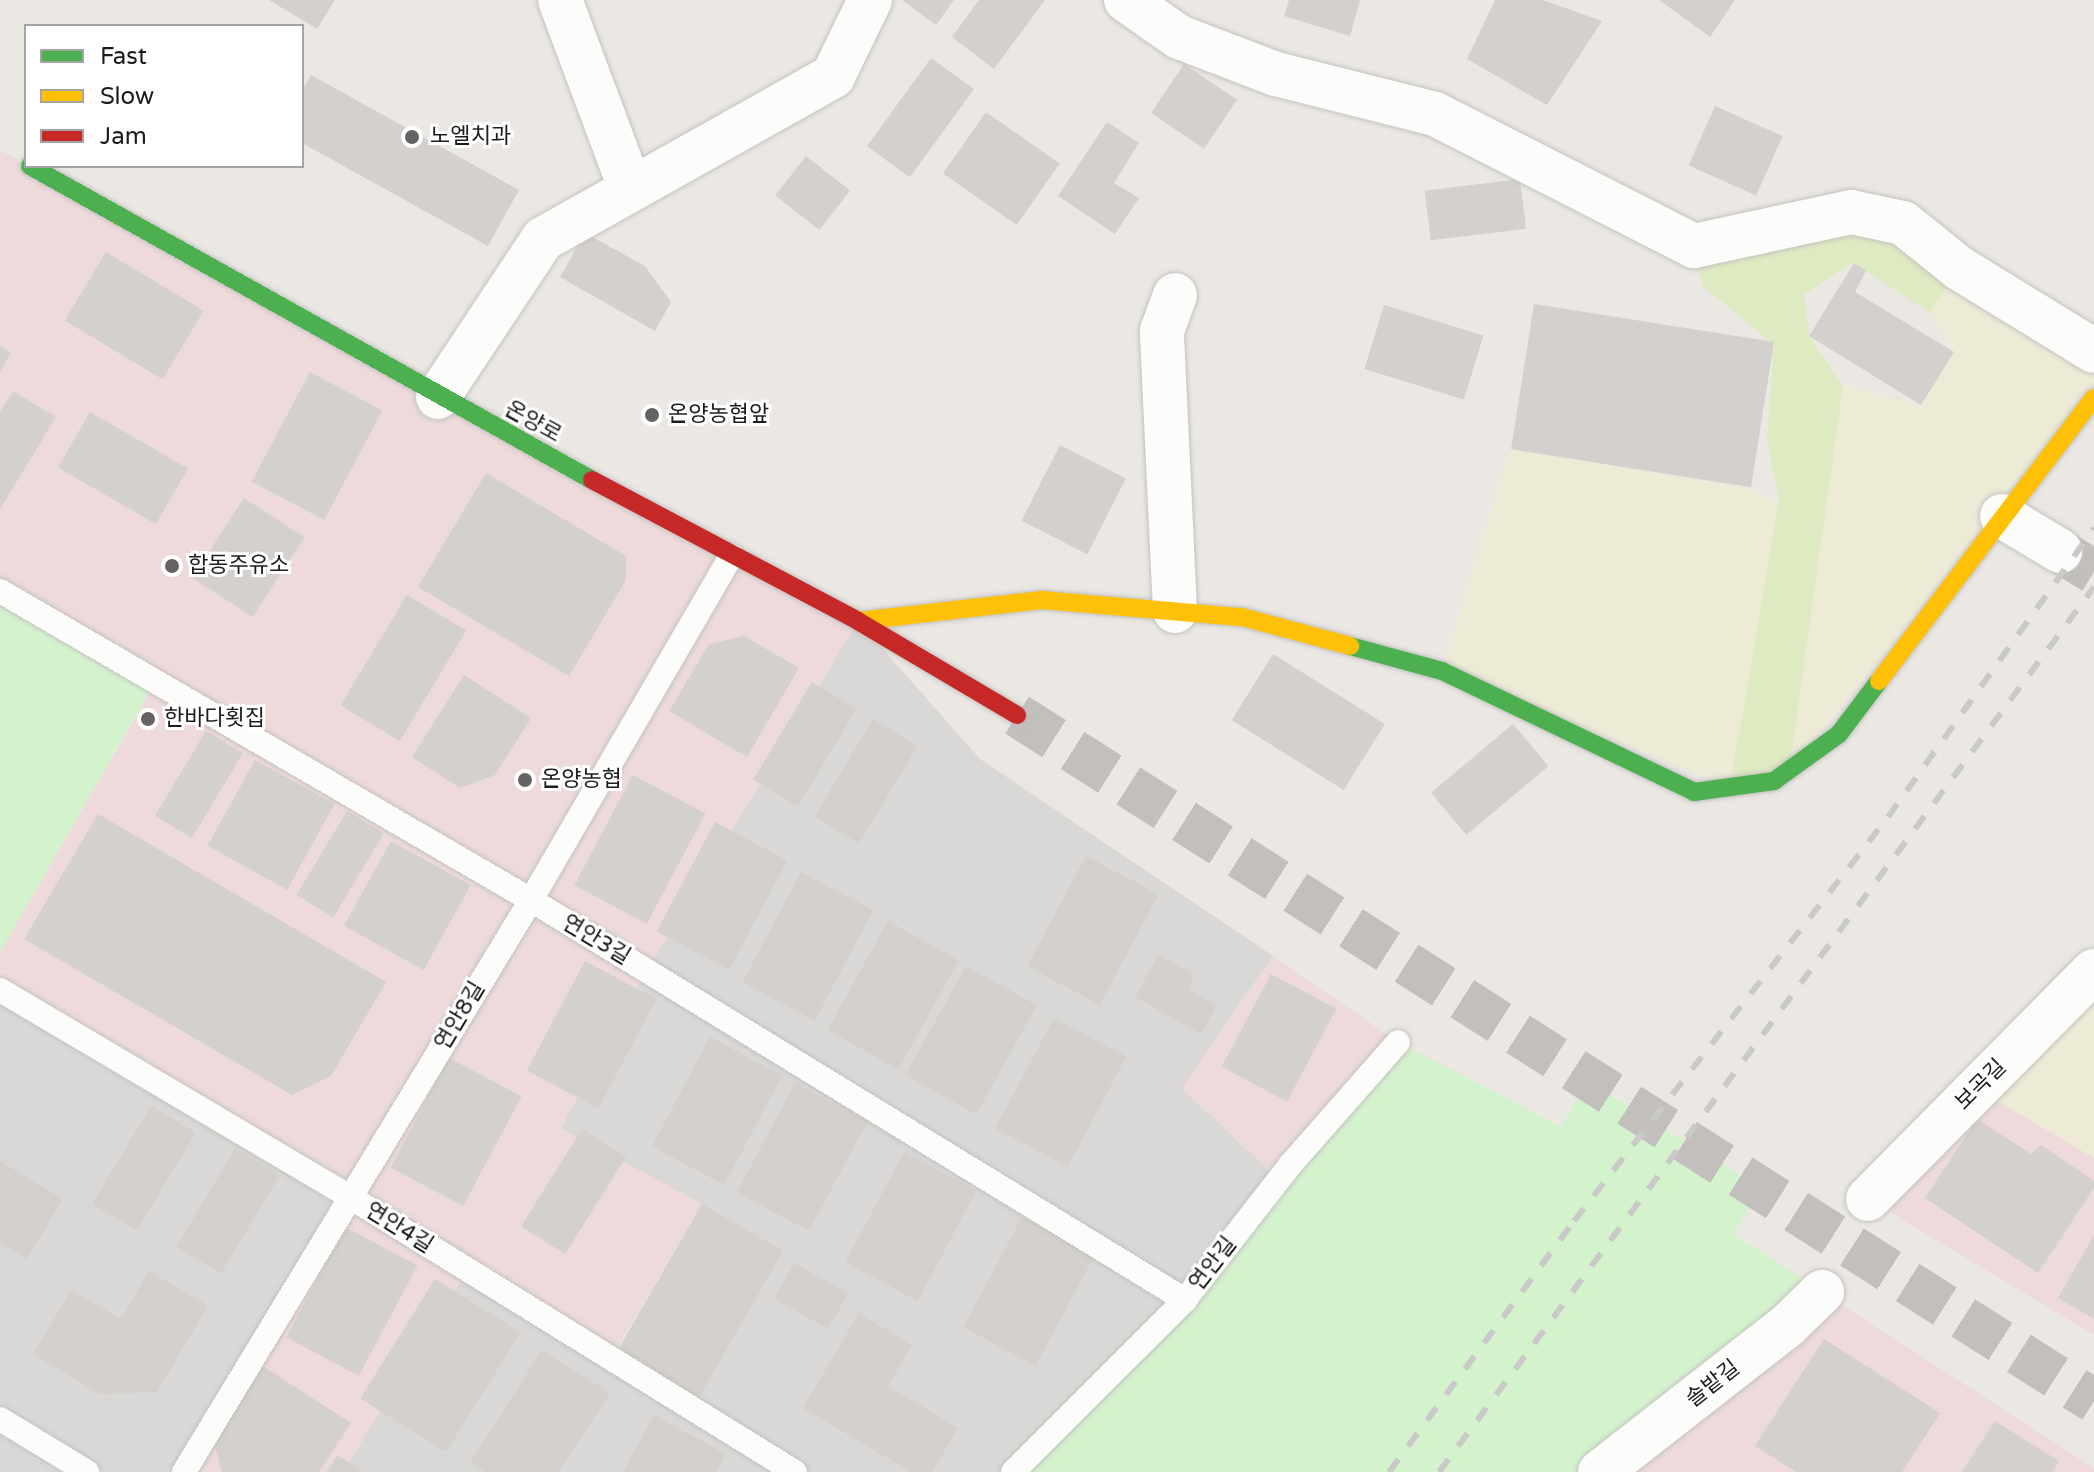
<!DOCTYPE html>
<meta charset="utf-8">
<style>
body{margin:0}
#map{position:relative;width:2094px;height:1472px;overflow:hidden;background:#ebe8e4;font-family:"Varela Round","Noto Sans KR",sans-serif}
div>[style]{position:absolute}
.residential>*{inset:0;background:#dad8d6}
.commercial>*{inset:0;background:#eedadb}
.farmland>*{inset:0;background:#edead6}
.grass>*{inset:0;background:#deeac1}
.park>*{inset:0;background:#d4f3cd}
.building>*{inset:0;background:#d3d0cd;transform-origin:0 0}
.street-tunnel>*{height:44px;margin-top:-22px;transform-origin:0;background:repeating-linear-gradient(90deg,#c2bfbc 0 44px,transparent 0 66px)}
.secondary-tunnel>*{height:44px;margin-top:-22px;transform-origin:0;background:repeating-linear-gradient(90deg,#c2bfbc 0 44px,transparent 0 66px)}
.roads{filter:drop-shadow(0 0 2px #c3c2c0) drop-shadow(0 0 2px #c3c2c0)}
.lane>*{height:24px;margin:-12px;padding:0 12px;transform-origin:12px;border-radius:12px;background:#fcfcfb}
.street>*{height:44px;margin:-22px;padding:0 22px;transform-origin:22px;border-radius:22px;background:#fcfcfb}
.fast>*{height:18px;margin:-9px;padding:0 9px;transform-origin:9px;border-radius:9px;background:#4caf50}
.slow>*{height:18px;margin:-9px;padding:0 9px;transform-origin:9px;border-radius:9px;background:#ffc107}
.jam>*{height:18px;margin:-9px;padding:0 9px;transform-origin:9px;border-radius:9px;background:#c62828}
.rail>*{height:6px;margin-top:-3px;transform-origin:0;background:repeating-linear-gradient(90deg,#c9c9c8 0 16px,transparent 0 32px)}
.dots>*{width:22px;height:22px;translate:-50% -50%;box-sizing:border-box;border:4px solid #fff;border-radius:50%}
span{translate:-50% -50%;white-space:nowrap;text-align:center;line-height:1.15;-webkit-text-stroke:6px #fff;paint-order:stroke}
.poi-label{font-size:22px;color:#1c1c1c}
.left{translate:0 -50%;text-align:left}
.street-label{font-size:22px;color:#1c1c1c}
.legend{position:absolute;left:24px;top:24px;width:280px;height:144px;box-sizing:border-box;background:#fff;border:2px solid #a4a4a4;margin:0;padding:10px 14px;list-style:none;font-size:24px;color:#1c1c1c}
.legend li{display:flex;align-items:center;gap:16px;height:40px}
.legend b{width:40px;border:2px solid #a4a4a4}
</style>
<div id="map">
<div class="residential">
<div style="clip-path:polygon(858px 621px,980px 759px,1273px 956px,1182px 1088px,1279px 1180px,1016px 1472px,0 1472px,0 992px,691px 1408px,783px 1251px,560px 1129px,647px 970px)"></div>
</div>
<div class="commercial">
<div style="clip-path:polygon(0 150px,858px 621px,647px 970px,560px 1128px,702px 1204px,610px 1360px,467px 1270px,343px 1472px,184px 1472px,349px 1197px,0 990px,0 952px,156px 682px,0 590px)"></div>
<div style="clip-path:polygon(1273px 956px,1398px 1042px,1279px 1180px,1182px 1088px)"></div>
<div style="clip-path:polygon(2094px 988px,2094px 1335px,1868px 1199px)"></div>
<div style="clip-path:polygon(1822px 1292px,2094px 1468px,2094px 1472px,1600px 1472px)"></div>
</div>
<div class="farmland">
<div style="clip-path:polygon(1959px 268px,2094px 351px,2094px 398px,1789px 770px,1843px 386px,1921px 405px,1954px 352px,1930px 313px)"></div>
<div style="clip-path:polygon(1510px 449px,1750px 489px,1779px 502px,1730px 787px,1442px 671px)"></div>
<div style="clip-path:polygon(2094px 988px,2094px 1158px,1977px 1089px)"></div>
</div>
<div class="grass">
<div style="clip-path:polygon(1851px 212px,1959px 268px,1930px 313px,1854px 263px,1804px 294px,1809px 336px,1843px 386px,1789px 770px,1730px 787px,1779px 502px,1767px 438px,1774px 344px,1702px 286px,1694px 246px)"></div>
</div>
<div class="park">
<div style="clip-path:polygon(0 591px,156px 680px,0 952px)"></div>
<div style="clip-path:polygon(1398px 1042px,1561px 1126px,1589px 1081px,1760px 1188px,1734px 1234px,1822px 1292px,1600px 1472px,1013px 1472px,1185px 1300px)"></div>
</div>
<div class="building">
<div style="clip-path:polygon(269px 0,335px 0,317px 29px)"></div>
<div style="clip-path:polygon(902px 0,954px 0,936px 25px)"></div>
<div style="clip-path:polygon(979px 0,1045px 0,994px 69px,952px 37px)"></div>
<div style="clip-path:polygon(1289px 0,1360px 0,1350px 36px,1284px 16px)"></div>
<div style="clip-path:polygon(1495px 0,1543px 0,1602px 21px,1547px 105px,1467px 59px)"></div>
<div style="clip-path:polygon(1659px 0,1735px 0,1710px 37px)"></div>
<div style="left:931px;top:58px;width:53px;height:109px;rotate:36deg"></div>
<div style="left:1184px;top:64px;width:64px;height:59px;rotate:34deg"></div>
<div style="clip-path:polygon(311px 75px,519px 190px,488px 246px,302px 143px,302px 90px)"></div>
<div style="left:1715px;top:106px;width:74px;height:65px;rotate:24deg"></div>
<div style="left:986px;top:112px;width:90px;height:75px;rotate:35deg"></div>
<div style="clip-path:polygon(1107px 122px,1139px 143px,1114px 183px,1139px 198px,1115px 234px,1058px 196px)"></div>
<div style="left:806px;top:156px;width:56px;height:50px;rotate:38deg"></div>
<div style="left:1520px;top:179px;width:50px;height:96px;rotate:83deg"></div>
<div style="clip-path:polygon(585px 233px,645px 266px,671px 302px,655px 331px,560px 277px)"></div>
<div style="left:106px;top:252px;width:114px;height:80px;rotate:31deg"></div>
<div style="clip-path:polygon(1854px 263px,1866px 271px,1855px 292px,1954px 352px,1921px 405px,1809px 336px)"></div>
<div style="left:1534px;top:304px;width:243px;height:147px;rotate:9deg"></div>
<div style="left:1384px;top:305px;width:104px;height:67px;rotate:17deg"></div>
<div style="clip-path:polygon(0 346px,11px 353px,0 372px)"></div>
<div style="left:310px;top:372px;width:82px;height:124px;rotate:28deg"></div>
<div style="clip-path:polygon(13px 391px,56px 417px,0 509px,0 412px)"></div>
<div style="left:90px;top:412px;width:113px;height:64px;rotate:30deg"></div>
<div style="left:1060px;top:445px;width:74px;height:85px;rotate:27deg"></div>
<div style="clip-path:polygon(486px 473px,626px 556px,626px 580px,569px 676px,418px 587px)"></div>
<div style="left:244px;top:498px;width:72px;height:95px;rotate:33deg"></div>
<div style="left:407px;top:595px;width:69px;height:129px;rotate:31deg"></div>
<div style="clip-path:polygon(744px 636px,799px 668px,747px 757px,669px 711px,709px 644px)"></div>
<div style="left:1273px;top:654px;width:132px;height:78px;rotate:32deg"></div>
<div style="clip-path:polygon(464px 675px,531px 718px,495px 775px,460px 788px,412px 757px)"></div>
<div style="left:812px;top:682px;width:52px;height:114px;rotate:31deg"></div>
<div style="left:873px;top:719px;width:52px;height:114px;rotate:31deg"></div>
<div style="left:1513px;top:724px;width:55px;height:107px;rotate:50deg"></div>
<div style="left:206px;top:731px;width:43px;height:99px;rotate:31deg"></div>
<div style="left:255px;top:760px;width:91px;height:98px;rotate:29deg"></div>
<div style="left:633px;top:775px;width:82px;height:125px;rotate:28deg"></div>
<div style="left:347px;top:811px;width:43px;height:98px;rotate:31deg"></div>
<div style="clip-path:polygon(98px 814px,386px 982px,331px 1076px,292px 1095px,24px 939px)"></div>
<div style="left:715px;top:822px;width:82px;height:124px;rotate:28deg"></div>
<div style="left:391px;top:841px;width:91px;height:97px;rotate:29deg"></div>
<div style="left:1086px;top:856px;width:82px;height:125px;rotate:28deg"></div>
<div style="left:801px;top:872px;width:82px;height:125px;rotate:28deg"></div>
<div style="left:888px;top:921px;width:81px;height:125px;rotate:29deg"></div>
<div style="clip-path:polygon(1158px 955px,1193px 973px,1190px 990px,1217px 1005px,1201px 1034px,1135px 997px)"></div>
<div style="left:585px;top:961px;width:81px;height:124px;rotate:28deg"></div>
<div style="left:966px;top:966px;width:81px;height:125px;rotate:29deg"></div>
<div style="left:1271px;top:974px;width:74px;height:105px;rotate:28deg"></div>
<div style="left:1054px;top:1018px;width:82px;height:125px;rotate:28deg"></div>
<div style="left:710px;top:1037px;width:82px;height:124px;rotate:28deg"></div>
<div style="left:449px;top:1058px;width:82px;height:124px;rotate:28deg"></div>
<div style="left:795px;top:1083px;width:82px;height:124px;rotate:28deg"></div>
<div style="left:151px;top:1106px;width:52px;height:114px;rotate:31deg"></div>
<div style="clip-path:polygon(1977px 1119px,2031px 1154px,2041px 1145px,2094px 1181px,2094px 1188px,2038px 1273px,1925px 1198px)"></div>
<div style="left:582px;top:1129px;width:52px;height:115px;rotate:32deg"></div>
<div style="left:235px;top:1149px;width:52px;height:114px;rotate:31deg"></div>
<div style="left:904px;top:1152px;width:82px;height:125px;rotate:28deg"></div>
<div style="clip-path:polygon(0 1161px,63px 1199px,27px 1259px,0 1243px)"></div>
<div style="left:702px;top:1204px;width:94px;height:181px;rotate:30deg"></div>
<div style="left:1022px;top:1217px;width:82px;height:125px;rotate:28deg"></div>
<div style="left:345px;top:1227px;width:82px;height:125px;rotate:28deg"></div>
<div style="clip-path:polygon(2094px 1235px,2094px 1319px,2058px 1298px)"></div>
<div style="left:794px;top:1263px;width:62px;height:41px;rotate:29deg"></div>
<div style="clip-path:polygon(149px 1271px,208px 1306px,157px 1392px,100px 1394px,33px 1354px,71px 1290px,121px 1319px)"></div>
<div style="left:435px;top:1279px;width:101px;height:141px;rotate:32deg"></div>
<div style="clip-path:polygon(859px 1313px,912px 1345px,888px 1386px,958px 1428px,932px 1472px,911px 1472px,803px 1408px)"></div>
<div style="clip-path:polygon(1824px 1339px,1940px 1413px,1902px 1472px,1796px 1472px,1755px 1446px)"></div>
<div style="clip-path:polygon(542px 1350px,610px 1393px,559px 1472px,485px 1472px,470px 1463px)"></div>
<div style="clip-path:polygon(261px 1365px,351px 1423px,319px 1472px,222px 1472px,213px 1439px)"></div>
<div style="clip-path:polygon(654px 1415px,726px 1454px,716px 1472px,623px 1472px)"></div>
<div style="clip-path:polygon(1995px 1421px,2059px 1461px,2052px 1472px,1962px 1472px)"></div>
<div style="clip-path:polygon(337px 1455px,364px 1472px,327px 1472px)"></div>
</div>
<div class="street-tunnel">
<div style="left:2060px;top:551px;width:40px;rotate:32deg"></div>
</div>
<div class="secondary-tunnel">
<div style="left:1017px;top:715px;width:1277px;rotate:32.5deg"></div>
</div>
<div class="roads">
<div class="lane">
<div style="left:0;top:591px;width:614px;rotate:30.2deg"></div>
<div style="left:531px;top:900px;width:767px;rotate:31.45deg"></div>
<div style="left:0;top:990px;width:407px;rotate:30.6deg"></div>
<div style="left:350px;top:1197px;width:523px;rotate:31.72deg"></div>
<div style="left:0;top:1419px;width:102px;rotate:31.3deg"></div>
<div style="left:184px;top:1472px;width:669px;rotate:-58.76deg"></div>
<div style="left:531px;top:900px;width:398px;rotate:-59.8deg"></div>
<div style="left:1013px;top:1472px;width:243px;rotate:-45deg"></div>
<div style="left:1185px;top:1300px;width:172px;rotate:-52.1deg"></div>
<div style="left:1291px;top:1164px;width:162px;rotate:-48.7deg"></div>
</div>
<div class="street">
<div style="left:560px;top:0;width:200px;rotate:69.5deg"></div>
<div style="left:1126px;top:0;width:65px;rotate:34.9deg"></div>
<div style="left:1179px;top:37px;width:104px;rotate:20.9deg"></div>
<div style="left:1276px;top:74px;width:164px;rotate:14.1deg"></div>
<div style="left:1435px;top:114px;width:291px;rotate:27deg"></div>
<div style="left:1694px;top:246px;width:161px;rotate:-12.2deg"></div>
<div style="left:1851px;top:212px;width:53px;rotate:11.9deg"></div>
<div style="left:1903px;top:223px;width:72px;rotate:38.8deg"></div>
<div style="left:1959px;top:268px;width:158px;rotate:31.6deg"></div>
<div style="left:438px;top:397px;width:190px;rotate:-56.4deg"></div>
<div style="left:543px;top:239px;width:333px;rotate:-29.3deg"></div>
<div style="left:833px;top:76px;width:85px;rotate:-64deg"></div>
<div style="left:2002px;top:516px;width:68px;rotate:31.1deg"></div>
<div style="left:1175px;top:611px;width:280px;rotate:-92.7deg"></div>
<div style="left:1162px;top:331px;width:38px;rotate:-70deg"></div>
<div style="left:1868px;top:1199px;width:321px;rotate:-45.3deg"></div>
<div style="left:1600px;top:1472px;width:237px;rotate:-38deg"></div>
<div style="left:1787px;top:1326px;width:49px;rotate:-44.2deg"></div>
</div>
<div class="fast">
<div style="left:30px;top:166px;width:644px;rotate:29.19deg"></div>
<div style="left:1350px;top:646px;width:95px;rotate:15.2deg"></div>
<div style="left:1442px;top:671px;width:280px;rotate:25.6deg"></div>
<div style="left:1694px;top:792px;width:81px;rotate:-7.8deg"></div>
<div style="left:1774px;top:781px;width:80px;rotate:-35.9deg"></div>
<div style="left:1839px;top:734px;width:66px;rotate:-53deg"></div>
</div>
<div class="slow">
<div style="left:858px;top:621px;width:185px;rotate:-6.5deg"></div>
<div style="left:1042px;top:600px;width:201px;rotate:4.9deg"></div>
<div style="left:1242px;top:617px;width:112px;rotate:15deg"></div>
<div style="left:1879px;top:681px;width:355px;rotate:-52.8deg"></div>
</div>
<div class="jam">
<div style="left:592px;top:480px;width:301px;rotate:27.9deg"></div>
<div style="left:858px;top:621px;width:185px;rotate:30.6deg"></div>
</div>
</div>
<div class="rail">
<div style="left:1389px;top:1472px;width:312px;rotate:-53.6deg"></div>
<div style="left:1574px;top:1221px;width:512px;rotate:-52.14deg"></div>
<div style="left:1888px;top:817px;width:355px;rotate:-54.5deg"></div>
<div style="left:1439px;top:1472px;width:1101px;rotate:-53.49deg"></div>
</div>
<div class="dots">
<div style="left:412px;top:137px;background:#646362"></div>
<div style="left:652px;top:415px;background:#646362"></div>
<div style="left:172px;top:566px;background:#646362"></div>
<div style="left:148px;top:719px;background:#646362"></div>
<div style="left:525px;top:780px;background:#646362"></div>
</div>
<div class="poi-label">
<span class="left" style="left:430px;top:137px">노엘치과</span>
<span class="left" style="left:668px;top:415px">온양농협앞</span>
<span class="left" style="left:188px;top:566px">합동주유소</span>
<span class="left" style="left:164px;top:719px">한바다횟집</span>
<span class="left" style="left:541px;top:780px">온양농협</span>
</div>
<div class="street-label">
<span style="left:533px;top:422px;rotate:29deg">온양로</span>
<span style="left:596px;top:940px;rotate:31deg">연안3길</span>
<span style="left:460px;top:1016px;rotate:-59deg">연안8길</span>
<span style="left:1981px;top:1085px;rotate:-45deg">보곡길</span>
<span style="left:399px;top:1228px;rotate:32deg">연안4길</span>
<span style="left:1213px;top:1264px;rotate:-52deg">연안길</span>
<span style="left:1713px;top:1384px;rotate:-38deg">솔밭길</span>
</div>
<ul class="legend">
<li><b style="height:10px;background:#4caf50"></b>Fast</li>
<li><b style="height:10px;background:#ffc107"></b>Slow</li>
<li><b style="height:10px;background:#c62828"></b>Jam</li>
</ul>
</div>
